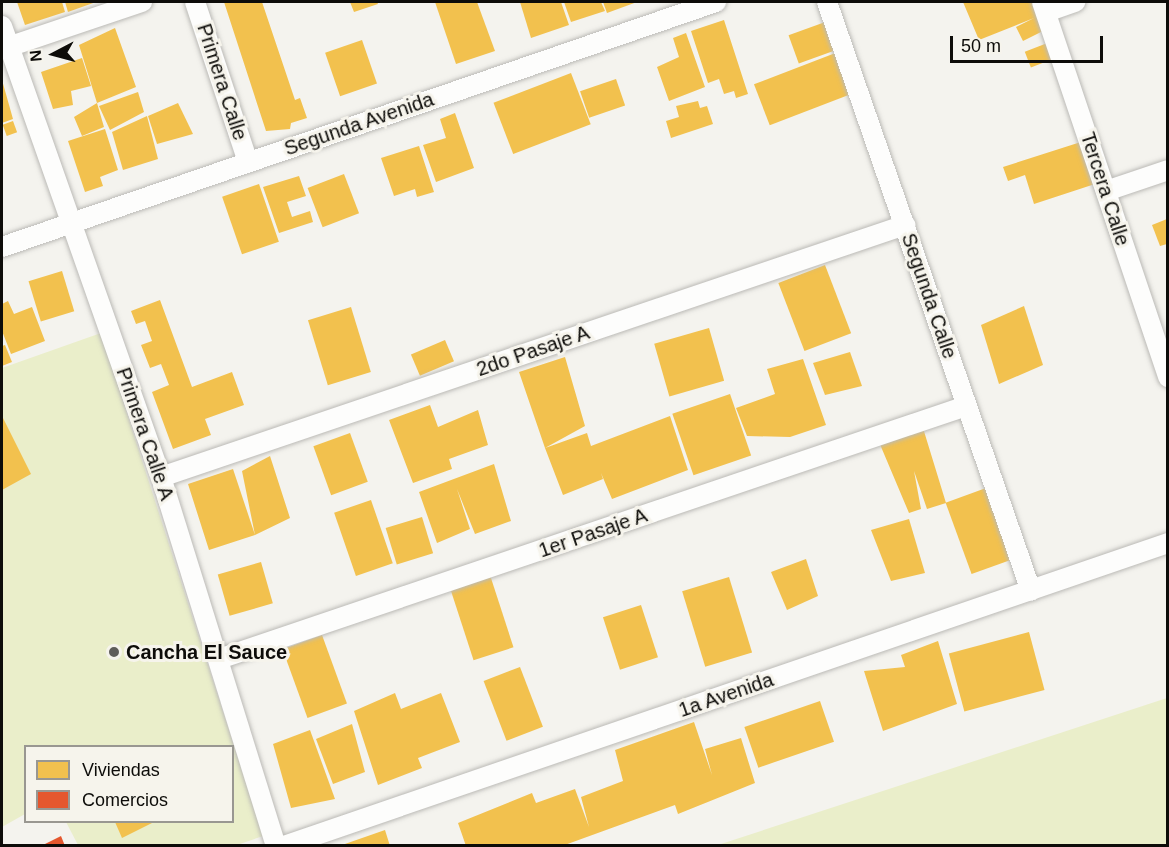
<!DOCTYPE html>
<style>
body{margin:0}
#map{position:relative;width:1169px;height:847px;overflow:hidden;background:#f4f3ee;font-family:Arial,sans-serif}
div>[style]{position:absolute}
.green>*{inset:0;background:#eaeeca}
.homes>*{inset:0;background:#f2c14e;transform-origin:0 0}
.shops>*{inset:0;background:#e4572e}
.roads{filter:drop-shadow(0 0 2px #bbbab6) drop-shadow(0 0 2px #bbbab6)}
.minor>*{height:20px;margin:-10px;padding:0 10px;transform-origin:10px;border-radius:10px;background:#fdfdfc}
.dots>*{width:16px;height:16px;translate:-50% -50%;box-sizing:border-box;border:3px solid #f6f4ec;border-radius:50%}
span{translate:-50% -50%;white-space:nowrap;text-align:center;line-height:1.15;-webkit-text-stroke:6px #f6f4ec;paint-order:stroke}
.street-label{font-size:20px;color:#0d0c09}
.poi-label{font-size:20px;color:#0d0c09;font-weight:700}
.left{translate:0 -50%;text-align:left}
.frame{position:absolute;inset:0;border:3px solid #0d0c09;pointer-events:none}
.legend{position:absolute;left:24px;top:745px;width:210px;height:78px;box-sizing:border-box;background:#f6f4ec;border:2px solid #999791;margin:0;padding:8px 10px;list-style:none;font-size:18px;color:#0d0c09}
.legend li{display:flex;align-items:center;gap:12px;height:30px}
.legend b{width:30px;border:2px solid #999791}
.north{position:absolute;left:24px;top:24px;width:60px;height:60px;-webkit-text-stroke:4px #f6f4ec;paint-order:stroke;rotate:264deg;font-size:16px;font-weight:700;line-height:24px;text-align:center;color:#0d0c09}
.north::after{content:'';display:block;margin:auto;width:21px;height:27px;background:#0d0c09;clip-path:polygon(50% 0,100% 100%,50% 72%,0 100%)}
.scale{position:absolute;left:950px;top:36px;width:153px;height:27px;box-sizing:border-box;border:3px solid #0d0c09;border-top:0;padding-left:8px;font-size:18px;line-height:21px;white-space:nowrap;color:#0d0c09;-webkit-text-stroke:4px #f6f4ec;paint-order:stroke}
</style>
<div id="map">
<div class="green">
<div style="clip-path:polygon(101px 333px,263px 836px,234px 846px,78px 845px,66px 822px,232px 822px,232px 746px,26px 746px,25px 814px,2px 827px,2px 368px)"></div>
<div style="clip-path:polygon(1167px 698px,1167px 845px,718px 845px)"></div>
</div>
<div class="homes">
<div style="clip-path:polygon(17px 2px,62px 2px,65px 12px,25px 25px)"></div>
<div style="clip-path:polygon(65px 2px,96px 2px,68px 12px)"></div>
<div style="clip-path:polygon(224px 2px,262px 2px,295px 100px,300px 98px,307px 118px,291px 123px,290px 129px,266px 131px)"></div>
<div style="clip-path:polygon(350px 2px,377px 2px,378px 4px,354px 12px)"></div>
<div style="clip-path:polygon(435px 2px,477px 2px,495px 51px,456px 64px)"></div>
<div style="clip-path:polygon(520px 2px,561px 2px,569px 25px,531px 38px)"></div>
<div style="clip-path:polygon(564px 2px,601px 2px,605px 11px,571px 22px)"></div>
<div style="clip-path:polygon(603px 2px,637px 2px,607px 13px)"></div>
<div style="clip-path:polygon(963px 2px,1036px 2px,1043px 31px,1023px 41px,1016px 27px,1034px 18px,979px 40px)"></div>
<div style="clip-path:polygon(724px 20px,748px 94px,736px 98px,734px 91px,724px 94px,719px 79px,708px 83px,691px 31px)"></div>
<div style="left:828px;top:21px;width:30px;height:42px;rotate:70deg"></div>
<div style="clip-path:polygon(115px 28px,136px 87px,97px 103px,104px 127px,82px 136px,74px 117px,97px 103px,79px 45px)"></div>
<div style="clip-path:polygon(686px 33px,705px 87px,669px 101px,657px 67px,679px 57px,673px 38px)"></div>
<div style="left:362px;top:40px;width:46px;height:39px;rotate:71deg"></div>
<div style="left:1050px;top:42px;width:17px;height:27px;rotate:69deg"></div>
<div style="left:838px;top:52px;width:44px;height:90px;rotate:69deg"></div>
<div style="clip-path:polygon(82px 58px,91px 86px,71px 91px,73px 105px,53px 109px,41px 72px)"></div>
<div style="left:571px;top:73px;width:55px;height:83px;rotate:69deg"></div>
<div style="left:616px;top:79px;width:28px;height:38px;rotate:71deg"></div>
<div style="clip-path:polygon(2px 80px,13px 119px,2px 123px)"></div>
<div style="clip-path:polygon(138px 92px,144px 112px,110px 130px,99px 106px)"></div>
<div style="clip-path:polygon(698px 101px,700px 108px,707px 106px,713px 124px,671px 138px,666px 121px,679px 117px,676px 106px)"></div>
<div style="clip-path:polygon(178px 103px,193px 134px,157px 144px,148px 116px)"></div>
<div style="clip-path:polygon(455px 113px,474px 168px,436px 182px,423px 145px,446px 138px,440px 119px)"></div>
<div style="clip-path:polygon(147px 116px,158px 159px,123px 170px,112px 132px)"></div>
<div style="left:13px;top:121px;width:12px;height:11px;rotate:70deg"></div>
<div style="clip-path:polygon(105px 129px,118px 170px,100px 177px,103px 186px,85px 192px,68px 141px)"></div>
<div style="clip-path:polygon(1084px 141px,1098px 183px,1034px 204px,1025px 175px,1008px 181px,1003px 167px)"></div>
<div style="clip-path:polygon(419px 146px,434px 192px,417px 197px,415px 189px,394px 196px,381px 158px)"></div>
<div style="left:344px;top:174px;width:42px;height:39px;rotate:69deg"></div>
<div style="clip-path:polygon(299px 176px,306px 196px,287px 202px,292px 217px,310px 211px,313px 222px,279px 233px,263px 187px)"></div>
<div style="left:259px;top:184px;width:61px;height:39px;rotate:71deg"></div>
<div style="clip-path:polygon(1167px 219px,1167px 244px,1160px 246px,1152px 225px)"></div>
<div style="left:825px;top:265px;width:73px;height:50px;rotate:69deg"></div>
<div style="left:62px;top:271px;width:42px;height:35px;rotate:73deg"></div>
<div style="clip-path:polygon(160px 300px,192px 387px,232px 372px,244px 405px,205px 419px,211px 435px,173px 449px,152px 392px,169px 385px,161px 364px,150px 368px,141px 345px,152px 341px,145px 321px,136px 324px,131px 311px)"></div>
<div style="clip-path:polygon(8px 301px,14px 314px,32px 307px,45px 341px,11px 354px,2px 331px,2px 304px)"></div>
<div style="clip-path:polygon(1024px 306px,1043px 365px,999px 384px,981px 325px)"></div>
<div style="left:351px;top:307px;width:68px;height:45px;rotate:73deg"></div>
<div style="left:709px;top:328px;width:55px;height:57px;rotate:74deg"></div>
<div style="left:445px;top:340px;width:23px;height:37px;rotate:67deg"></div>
<div style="clip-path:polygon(5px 345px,12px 362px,2px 366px,2px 346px)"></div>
<div style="clip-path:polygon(850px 352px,862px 386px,825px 395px,813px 363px)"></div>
<div style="clip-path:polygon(565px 357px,585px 426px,545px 448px,587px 433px,591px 446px,670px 416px,688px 470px,612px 499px,601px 473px,603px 479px,563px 495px,545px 448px,519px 372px)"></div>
<div style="clip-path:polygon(803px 359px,826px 425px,790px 437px,747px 436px,736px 408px,775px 394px,767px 369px)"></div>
<div style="left:730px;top:394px;width:65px;height:61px;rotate:71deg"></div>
<div style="clip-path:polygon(430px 405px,438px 427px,478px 410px,488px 445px,449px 459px,452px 469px,413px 483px,389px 420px)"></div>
<div style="clip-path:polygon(2px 416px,31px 474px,2px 490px)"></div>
<div style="clip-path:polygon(923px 428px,946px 503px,927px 509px,914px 471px,921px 509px,909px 513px,879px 442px)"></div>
<div style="left:350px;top:433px;width:52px;height:39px;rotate:70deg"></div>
<div style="clip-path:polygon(270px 456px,290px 518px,255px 535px,209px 550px,188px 484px,233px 469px,255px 535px,242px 471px)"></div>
<div style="clip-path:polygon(494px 464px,511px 521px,475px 534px,457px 489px,470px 529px,437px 543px,419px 492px)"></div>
<div style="left:986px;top:488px;width:76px;height:43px;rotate:70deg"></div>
<div style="left:371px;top:500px;width:67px;height:39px;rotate:71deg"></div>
<div style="left:422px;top:517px;width:38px;height:38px;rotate:73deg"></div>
<div style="clip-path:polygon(909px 519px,925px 573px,891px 581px,871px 530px)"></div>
<div style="clip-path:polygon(806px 559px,818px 596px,787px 610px,771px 572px)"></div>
<div style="left:261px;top:562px;width:43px;height:45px;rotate:74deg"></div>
<div style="left:490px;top:575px;width:76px;height:42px;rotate:72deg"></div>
<div style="left:729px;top:577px;width:79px;height:49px;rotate:73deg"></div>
<div style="left:641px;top:605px;width:55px;height:40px;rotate:72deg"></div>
<div style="left:1029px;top:632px;width:60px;height:83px;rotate:75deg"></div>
<div style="left:322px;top:635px;width:73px;height:42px;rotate:70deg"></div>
<div style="clip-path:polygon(938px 641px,957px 704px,883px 731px,864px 671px,905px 667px,901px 655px)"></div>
<div style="left:520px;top:667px;width:64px;height:39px;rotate:69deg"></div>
<div style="clip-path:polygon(395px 693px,401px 709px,441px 693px,460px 742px,418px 758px,422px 768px,378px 785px,354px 711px)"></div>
<div style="left:820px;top:701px;width:43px;height:80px;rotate:71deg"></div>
<div style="clip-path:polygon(694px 722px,712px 775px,705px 749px,741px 738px,755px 783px,678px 814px,675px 805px,562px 846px,466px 846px,458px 823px,532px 793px,536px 803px,575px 789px,589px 827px,581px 797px,623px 781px,615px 750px)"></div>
<div style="clip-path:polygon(352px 724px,365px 772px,333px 784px,316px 739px)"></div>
<div style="clip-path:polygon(310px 730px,335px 799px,291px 808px,273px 744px)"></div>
<div style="clip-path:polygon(115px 822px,154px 822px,122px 838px)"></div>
<div style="clip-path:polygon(385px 830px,390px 846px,342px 846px,342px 845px)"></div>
</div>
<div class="shops">
<div style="clip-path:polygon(61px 836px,65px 846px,41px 846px)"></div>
</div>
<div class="roads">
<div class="minor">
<div style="left:195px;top:2px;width:169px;rotate:71.7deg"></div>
<div style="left:827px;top:2px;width:623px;rotate:70.9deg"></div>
<div style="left:1042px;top:2px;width:396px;rotate:71.4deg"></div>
<div style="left:1046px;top:12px;width:31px;rotate:-19deg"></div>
<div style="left:2px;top:26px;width:478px;rotate:70.6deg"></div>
<div style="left:161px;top:477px;width:387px;rotate:72.7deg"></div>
<div style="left:2px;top:49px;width:148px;rotate:-18.6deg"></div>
<div style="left:1106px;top:191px;width:65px;rotate:-18.7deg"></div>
<div style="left:2px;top:247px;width:755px;rotate:-18.94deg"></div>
<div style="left:161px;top:477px;width:786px;rotate:-18.71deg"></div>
<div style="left:219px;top:659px;width:789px;rotate:-18.71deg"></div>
<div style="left:284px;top:846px;width:934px;rotate:-18.92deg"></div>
</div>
</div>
<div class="dots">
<div style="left:114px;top:652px;background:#5e5d59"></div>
</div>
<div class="street-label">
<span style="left:222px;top:82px;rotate:72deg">Primera Calle</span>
<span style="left:359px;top:124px;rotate:-19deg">Segunda Avenida</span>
<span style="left:1105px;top:189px;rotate:72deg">Tercera Calle</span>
<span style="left:929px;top:296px;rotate:71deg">Segunda Calle</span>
<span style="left:533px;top:351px;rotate:-19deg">2do Pasaje A</span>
<span style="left:145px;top:434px;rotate:71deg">Primera Calle A</span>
<span style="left:593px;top:533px;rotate:-19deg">1er Pasaje A</span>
<span style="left:726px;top:695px;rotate:-19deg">1a Avenida</span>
</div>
<div class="poi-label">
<span class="left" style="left:126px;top:652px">Cancha El Sauce</span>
</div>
<div class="frame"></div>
<ul class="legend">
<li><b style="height:16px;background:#f2c14e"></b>Viviendas</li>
<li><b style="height:16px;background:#e4572e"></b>Comercios</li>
</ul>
<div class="north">N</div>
<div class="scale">50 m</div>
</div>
